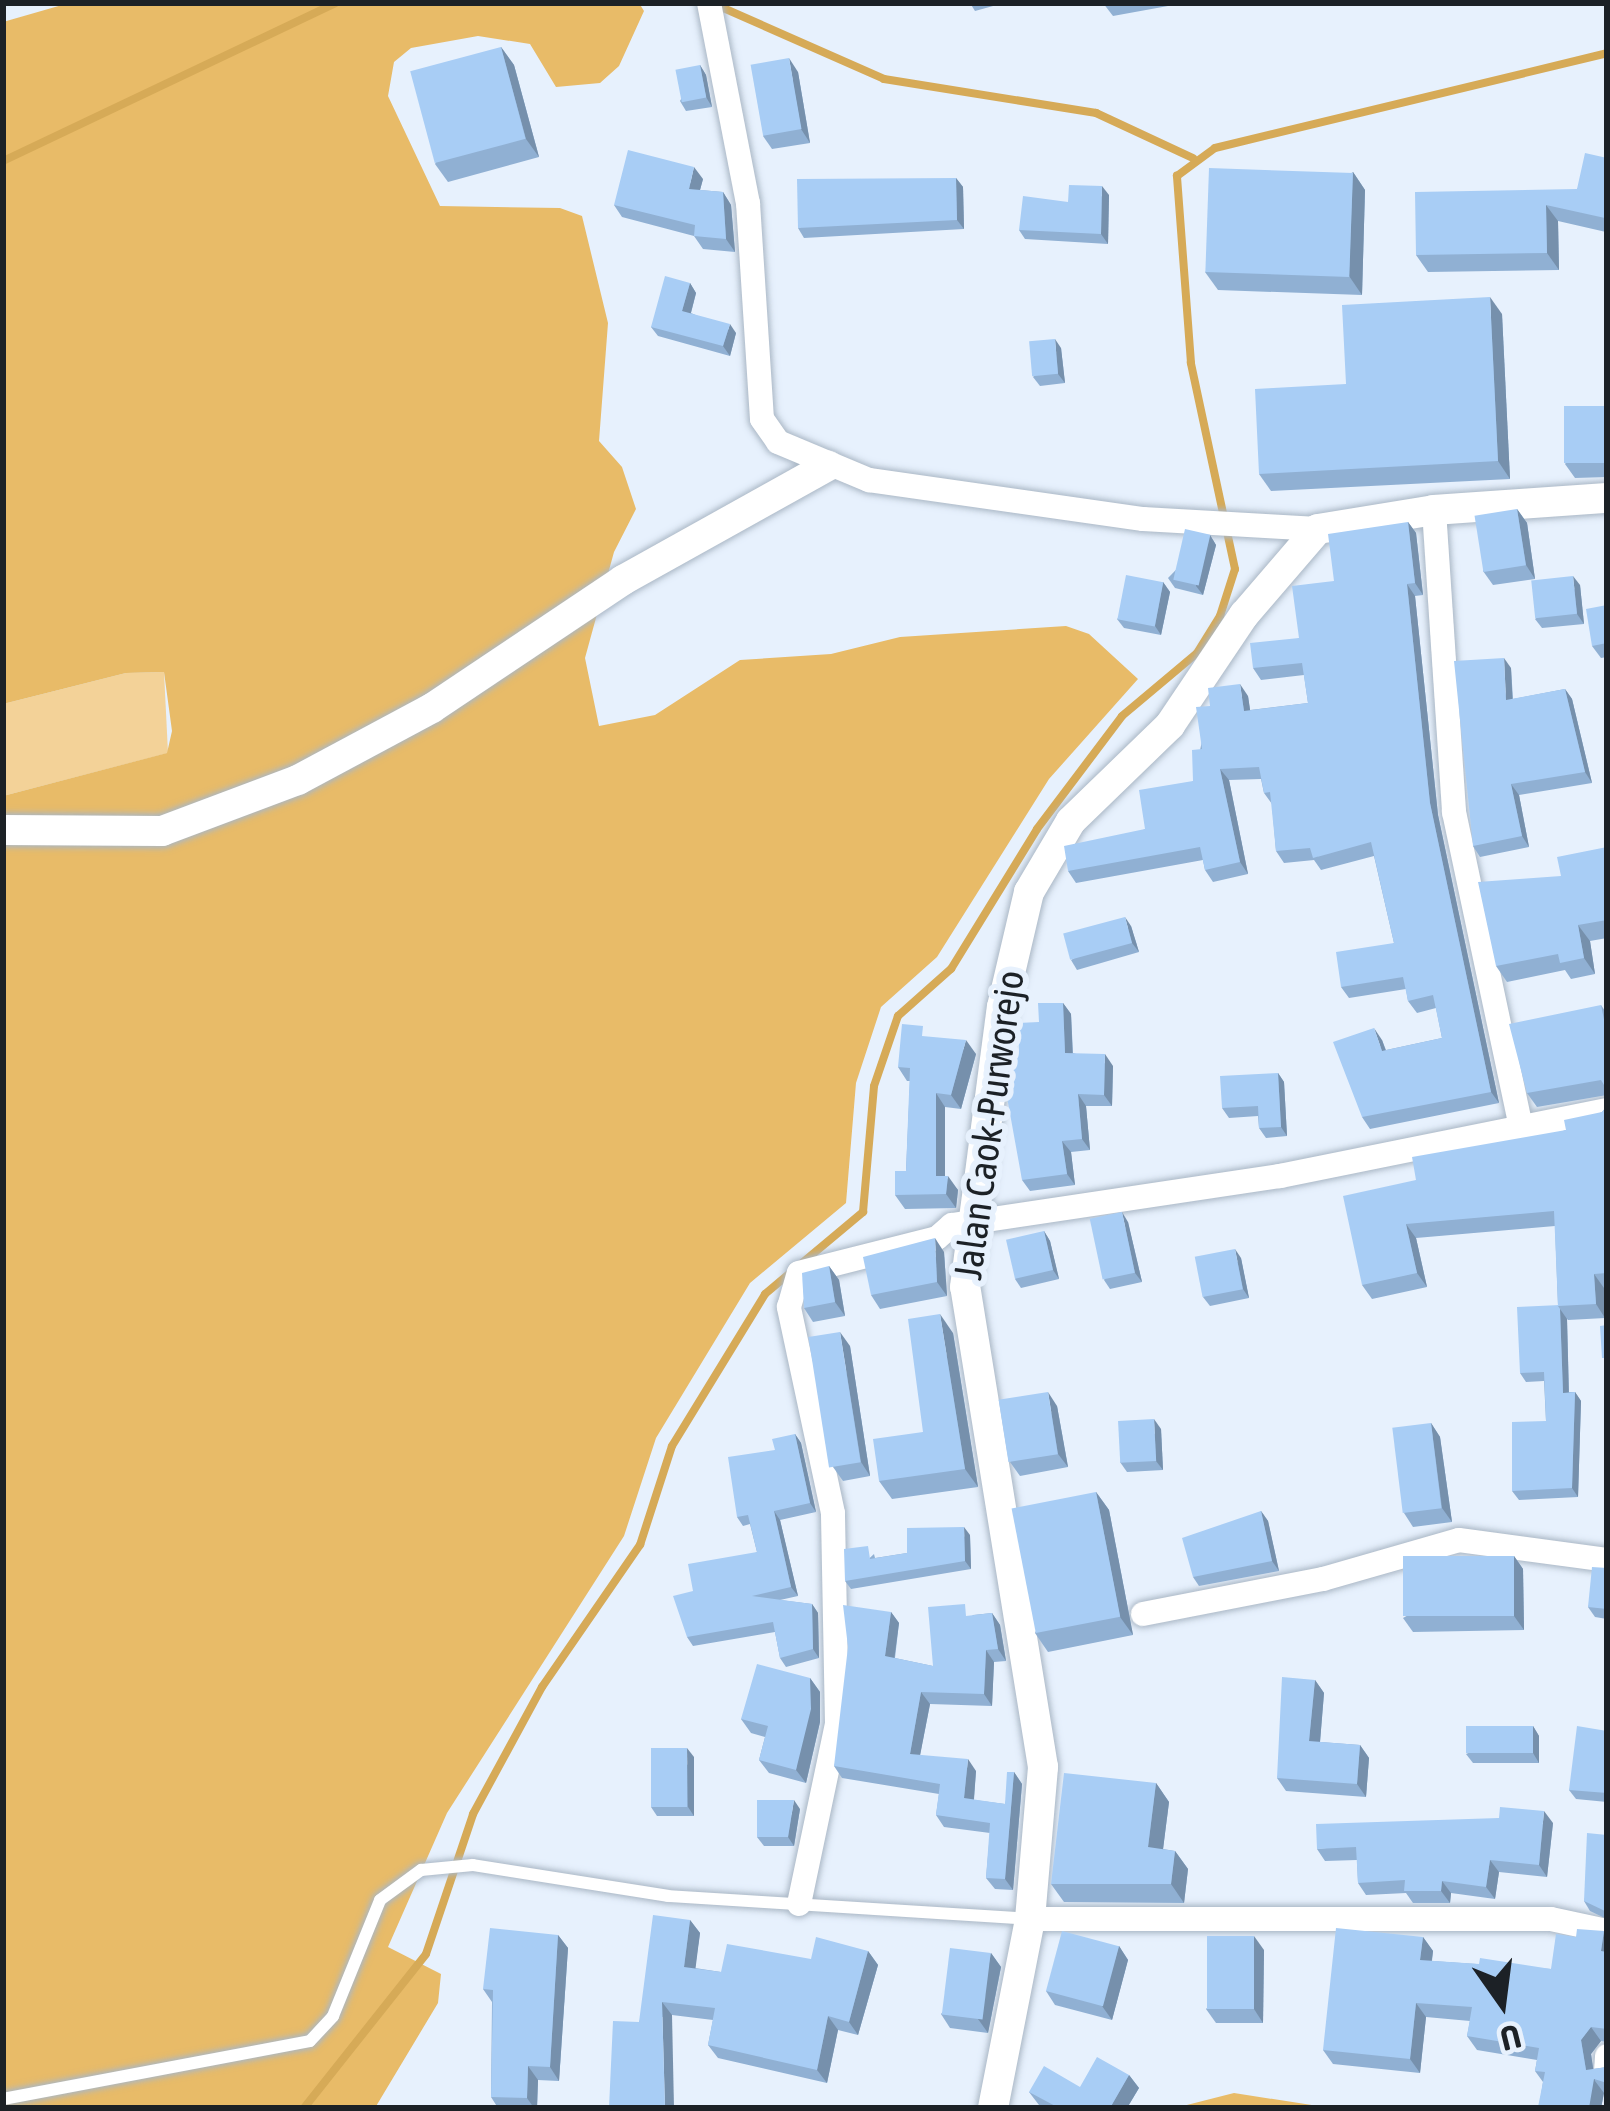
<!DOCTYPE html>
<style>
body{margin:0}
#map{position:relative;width:1610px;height:2111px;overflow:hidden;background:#e7f1fd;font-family:"Asap Condensed",sans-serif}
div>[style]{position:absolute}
.green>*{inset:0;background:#f3d298}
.forest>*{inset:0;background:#e8bb68}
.stream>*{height:8px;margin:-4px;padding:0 4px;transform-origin:4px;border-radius:4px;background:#d6aa57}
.roads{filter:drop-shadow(0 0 3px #aab7c5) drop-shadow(0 0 3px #aab7c5)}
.service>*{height:12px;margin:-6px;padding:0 6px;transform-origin:6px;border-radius:6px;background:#fff}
.minor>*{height:24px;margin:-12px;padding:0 12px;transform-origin:12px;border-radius:12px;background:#fff}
.tertiary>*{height:30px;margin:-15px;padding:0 15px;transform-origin:15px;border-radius:15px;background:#fff}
.wall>*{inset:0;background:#90b0d3}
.shaded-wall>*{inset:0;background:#7690ac}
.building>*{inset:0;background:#a8cdf5;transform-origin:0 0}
span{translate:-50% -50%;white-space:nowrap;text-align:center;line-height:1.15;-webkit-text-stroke:12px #e7f1fd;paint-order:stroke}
.street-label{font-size:39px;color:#1c2126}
.frame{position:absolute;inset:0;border:6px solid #1c2126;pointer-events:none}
.north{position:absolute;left:1442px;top:1943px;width:120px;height:120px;-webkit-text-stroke:9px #e7f1fd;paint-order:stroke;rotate:166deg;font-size:33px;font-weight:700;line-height:48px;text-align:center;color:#1c2126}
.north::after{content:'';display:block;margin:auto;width:42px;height:54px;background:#1c2126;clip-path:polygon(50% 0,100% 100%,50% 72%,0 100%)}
</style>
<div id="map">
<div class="green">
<div style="clip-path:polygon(164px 672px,168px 753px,3px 796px,3px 704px,126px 673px)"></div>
</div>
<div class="forest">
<div style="clip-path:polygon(69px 3px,639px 3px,644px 11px,619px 66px,600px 83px,556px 87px,530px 44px,478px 36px,411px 48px,394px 62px,388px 96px,440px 206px,560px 208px,582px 216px,608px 323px,599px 441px,622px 467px,636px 509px,614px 552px,585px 658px,599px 726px,655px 715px,740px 660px,831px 654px,900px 637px,1066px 626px,1089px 634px,1138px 679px,1049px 779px,937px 957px,881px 1007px,856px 1083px,846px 1203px,750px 1283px,656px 1438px,624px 1536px,447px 1813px,388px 1947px,441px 1974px,438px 2003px,375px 2108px,3px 2108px,3px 796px,167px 753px,172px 731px,164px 672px,126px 673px,3px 704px,3px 22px)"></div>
<div style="clip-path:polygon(1234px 2093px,1331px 2108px,1175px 2108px)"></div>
</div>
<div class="stream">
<div style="left:712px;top:3px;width:188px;rotate:23.8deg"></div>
<div style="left:884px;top:79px;width:215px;rotate:9.1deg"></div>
<div style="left:1096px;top:113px;width:107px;rotate:24.9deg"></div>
<div style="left:3px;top:161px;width:368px;rotate:-25.4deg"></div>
<div style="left:304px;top:2108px;width:196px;rotate:-51.6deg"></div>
<div style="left:426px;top:1954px;width:148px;rotate:-71.4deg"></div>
<div style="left:473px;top:1814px;width:145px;rotate:-61.5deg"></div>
<div style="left:542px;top:1687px;width:173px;rotate:-55.4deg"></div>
<div style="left:640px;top:1545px;width:104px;rotate:-72.1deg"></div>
<div style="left:672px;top:1446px;width:178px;rotate:-58.5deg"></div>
<div style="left:765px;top:1294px;width:128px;rotate:-39.9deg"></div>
<div style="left:863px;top:1212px;width:126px;rotate:-85deg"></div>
<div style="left:874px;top:1086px;width:74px;rotate:-71.1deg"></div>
<div style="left:898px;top:1016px;width:71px;rotate:-41.6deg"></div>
<div style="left:951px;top:969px;width:164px;rotate:-58.4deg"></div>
<div style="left:1037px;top:829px;width:141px;rotate:-53deg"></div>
<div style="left:1122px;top:716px;width:98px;rotate:-40deg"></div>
<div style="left:1197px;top:653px;width:44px;rotate:-58.1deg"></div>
<div style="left:1220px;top:616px;width:49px;rotate:-72.3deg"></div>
<div style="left:1235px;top:569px;width:211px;rotate:-102.1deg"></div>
<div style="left:1191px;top:363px;width:188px;rotate:-94.3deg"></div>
<div style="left:1177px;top:176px;width:47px;rotate:-36.4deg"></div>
<div style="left:1215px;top:148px;width:403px;rotate:-13.6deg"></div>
</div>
<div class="roads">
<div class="service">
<div style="left:3px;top:2099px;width:312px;rotate:-10.7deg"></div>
<div style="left:310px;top:2041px;width:34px;rotate:-47deg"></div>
<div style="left:333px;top:2016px;width:125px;rotate:-67.9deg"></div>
<div style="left:380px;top:1900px;width:51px;rotate:-36.2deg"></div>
<div style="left:421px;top:1870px;width:52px;rotate:-5.5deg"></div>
<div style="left:473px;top:1865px;width:197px;rotate:9deg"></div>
<div style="left:668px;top:1896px;width:363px;rotate:3.6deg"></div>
</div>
<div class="minor">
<div style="left:709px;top:3px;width:204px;rotate:79deg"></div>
<div style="left:748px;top:203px;width:216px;rotate:86.3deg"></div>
<div style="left:762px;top:419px;width:28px;rotate:55deg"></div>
<div style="left:778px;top:442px;width:99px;rotate:22.7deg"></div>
<div style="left:869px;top:480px;width:277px;rotate:8.1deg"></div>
<div style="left:1143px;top:519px;width:175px;rotate:3.3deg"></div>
<div style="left:1434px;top:510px;width:303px;rotate:86.2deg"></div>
<div style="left:1454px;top:812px;width:323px;rotate:78deg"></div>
<div style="left:1143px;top:1614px;width:183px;rotate:-11deg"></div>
<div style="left:1323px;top:1579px;width:141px;rotate:-16deg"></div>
<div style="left:1459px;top:1540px;width:149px;rotate:7.7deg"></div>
<div style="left:799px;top:1904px;width:184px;rotate:-78.1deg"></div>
<div style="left:837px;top:1724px;width:211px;rotate:-91.1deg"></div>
<div style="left:833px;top:1513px;width:211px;rotate:-102.1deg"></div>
<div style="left:789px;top:1307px;width:35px;rotate:-74deg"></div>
<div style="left:799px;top:1273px;width:142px;rotate:-14.2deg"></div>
<div style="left:937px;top:1238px;width:20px;rotate:-41deg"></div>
<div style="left:952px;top:1225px;width:332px;rotate:-8.5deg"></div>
<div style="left:1280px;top:1176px;width:334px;rotate:-11.4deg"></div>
<div style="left:1030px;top:1919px;width:521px"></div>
<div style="left:1551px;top:1919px;width:57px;rotate:12.1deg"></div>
<div style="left:1606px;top:2071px;width:15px;rotate:-86deg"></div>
</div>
<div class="tertiary">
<div style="left:3px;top:830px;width:159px;rotate:0.4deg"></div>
<div style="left:162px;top:831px;width:145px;rotate:-20.6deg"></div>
<div style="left:298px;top:780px;width:152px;rotate:-28.2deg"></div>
<div style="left:432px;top:708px;width:230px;rotate:-33.8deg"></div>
<div style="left:623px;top:580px;width:235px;rotate:-29.1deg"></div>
<div style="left:993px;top:2108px;width:193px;rotate:-78.9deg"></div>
<div style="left:1030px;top:1919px;width:153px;rotate:-85.1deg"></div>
<div style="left:1043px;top:1767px;width:486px;rotate:-99.2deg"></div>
<div style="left:965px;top:1287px;width:282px;rotate:-82.5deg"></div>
<div style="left:1002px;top:1007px;width:118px;rotate:-76.8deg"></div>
<div style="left:1029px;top:892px;width:82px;rotate:-59.4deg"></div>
<div style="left:1071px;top:821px;width:138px;rotate:-44.1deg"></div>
<div style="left:1170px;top:725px;width:133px;rotate:-56.1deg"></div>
<div style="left:1244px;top:615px;width:113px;rotate:-49.3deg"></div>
<div style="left:1318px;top:529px;width:118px;rotate:-9.3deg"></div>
<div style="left:1434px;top:510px;width:173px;rotate:-4deg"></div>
</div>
</div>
<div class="wall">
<div style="clip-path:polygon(970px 3px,1004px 3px,975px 11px)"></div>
<div style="clip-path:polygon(1103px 3px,1167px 3px,1168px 6px,1113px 16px)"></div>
<div style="clip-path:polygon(501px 47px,514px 65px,539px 157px,448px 182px,435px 164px)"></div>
<div style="clip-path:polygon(700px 65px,706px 75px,712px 107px,686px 111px,680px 101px)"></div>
<div style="clip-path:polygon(798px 72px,810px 143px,772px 149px,763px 136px)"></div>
<div style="clip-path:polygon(1607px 158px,1606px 232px,1558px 221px,1559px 270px,1428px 272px,1416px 255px,1577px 189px)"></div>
<div style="clip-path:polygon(1353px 172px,1365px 190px,1362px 295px,1218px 290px,1205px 272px)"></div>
<div style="clip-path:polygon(956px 178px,963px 187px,964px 229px,804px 238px,798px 228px)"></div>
<div style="clip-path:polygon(703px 179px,700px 190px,723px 192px,731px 205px,735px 252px,703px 249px,694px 236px,622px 217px,614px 205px)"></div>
<div style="clip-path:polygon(1109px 195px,1108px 244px,1025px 239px,1019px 230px,1068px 202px)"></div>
<div style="clip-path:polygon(690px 283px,696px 293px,691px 313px,736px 333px,730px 356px,658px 336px,651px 327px)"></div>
<div style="clip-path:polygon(1502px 314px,1510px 479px,1271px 491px,1259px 474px,1346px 384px)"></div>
<div style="clip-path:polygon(1061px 348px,1065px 383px,1040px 386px,1033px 377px)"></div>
<div style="clip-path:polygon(1607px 406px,1607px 477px,1575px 478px,1565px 464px)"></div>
<div style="clip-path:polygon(1517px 509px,1527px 523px,1535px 579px,1493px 585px,1483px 571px)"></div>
<div style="clip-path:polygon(1408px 522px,1416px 533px,1423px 595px,1415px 596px,1438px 815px,1499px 1103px,1370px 1129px,1362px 1117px,1382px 1040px,1386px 1050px,1442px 1038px,1436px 1008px,1417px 1013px,1408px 1001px,1406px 989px,1349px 998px,1341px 987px,1394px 943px,1374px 856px,1321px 870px,1314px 860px,1284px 863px,1276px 851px,1272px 804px,1264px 793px,1261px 779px,1229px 780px,1248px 874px,1213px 882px,1205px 870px,1203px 860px,1076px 883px,1068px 871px,1145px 829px,1193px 781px,1210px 706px,1248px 696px,1250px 710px,1308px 703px,1304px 675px,1261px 680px,1253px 668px,1299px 638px,1334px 581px)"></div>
<div style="clip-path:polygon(1210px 535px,1216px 545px,1203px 595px,1175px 588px,1168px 578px)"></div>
<div style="clip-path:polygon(1163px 582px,1170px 592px,1161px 635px,1124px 628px,1117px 619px)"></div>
<div style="clip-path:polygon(1580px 585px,1584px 624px,1542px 628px,1535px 619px)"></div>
<div style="clip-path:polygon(1607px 605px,1607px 657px,1601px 658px,1592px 646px)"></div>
<div style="clip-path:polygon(1511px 668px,1513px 699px,1565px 689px,1572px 699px,1592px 783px,1519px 795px,1529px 847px,1480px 857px,1473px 846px)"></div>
<div style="clip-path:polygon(1607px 847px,1607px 938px,1590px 941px,1595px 974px,1571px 979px,1565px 970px,1507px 982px,1496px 966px,1561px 876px)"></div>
<div style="clip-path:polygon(1131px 926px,1139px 952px,1077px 970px,1071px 960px)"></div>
<div style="clip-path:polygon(1063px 1003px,1071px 1014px,1073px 1053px,1113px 1066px,1112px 1106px,1086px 1106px,1090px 1150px,1071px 1152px,1075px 1185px,1030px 1191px,1022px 1180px,1019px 1051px,1039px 1022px)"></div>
<div style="clip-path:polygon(1601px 1005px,1607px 1014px,1607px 1095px,1537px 1107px,1527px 1093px)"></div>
<div style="clip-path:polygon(931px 1037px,976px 1054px,961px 1109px,945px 1107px,945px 1176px,958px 1190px,956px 1208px,905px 1209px,895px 1195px,906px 1171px,910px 1081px,907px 1081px,898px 1067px)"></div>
<div style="clip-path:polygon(1278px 1073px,1284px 1082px,1287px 1136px,1266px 1138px,1259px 1128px,1258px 1116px,1229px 1118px,1222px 1108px)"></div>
<div style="clip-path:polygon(1607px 1106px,1607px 1287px,1604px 1288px,1605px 1318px,1568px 1320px,1567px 1319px,1569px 1392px,1575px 1392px,1581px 1401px,1578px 1497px,1519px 1500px,1512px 1491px,1546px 1421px,1544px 1381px,1526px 1382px,1520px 1373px,1558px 1305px,1555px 1226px,1416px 1238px,1427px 1287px,1372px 1299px,1362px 1285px,1416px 1180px,1566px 1130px,1602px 1112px)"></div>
<div style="clip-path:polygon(1128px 1222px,1142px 1282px,1110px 1289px,1104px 1280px)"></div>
<div style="clip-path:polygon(1044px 1231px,1050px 1241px,1059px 1279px,1021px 1288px,1015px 1279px)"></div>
<div style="clip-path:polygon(944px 1252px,947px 1296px,880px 1309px,871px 1295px)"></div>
<div style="clip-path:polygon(1241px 1258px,1249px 1298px,1210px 1306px,1203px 1297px)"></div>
<div style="clip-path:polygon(829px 1266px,839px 1280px,845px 1316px,813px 1322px,804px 1308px)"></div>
<div style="clip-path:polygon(953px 1333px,978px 1487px,892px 1499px,879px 1481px,923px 1432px)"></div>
<div style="clip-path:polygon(850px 1346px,870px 1476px,843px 1481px,833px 1467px)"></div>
<div style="clip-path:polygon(1057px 1406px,1068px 1467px,1020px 1476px,1010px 1462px)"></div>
<div style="clip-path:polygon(1431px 1423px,1440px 1437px,1452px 1522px,1413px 1527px,1404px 1513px)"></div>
<div style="clip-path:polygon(1161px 1429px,1163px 1470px,1127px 1472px,1120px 1462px)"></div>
<div style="clip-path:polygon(795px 1434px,801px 1443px,816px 1512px,780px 1520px,798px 1596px,780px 1600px,812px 1604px,818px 1613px,819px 1658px,786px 1667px,780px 1658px,775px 1632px,693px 1646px,687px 1637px,693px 1591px,757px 1552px,750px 1524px,743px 1526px,737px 1517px,775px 1450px)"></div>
<div style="clip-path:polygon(1096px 1492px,1109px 1510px,1133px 1635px,1048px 1652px,1035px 1633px)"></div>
<div style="clip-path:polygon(1261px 1511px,1268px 1521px,1279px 1571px,1199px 1586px,1193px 1577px)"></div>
<div style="clip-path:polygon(970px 1535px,971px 1569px,851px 1589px,845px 1581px,874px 1554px,875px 1558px,907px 1553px)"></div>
<div style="clip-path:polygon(1514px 1556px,1523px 1569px,1524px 1630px,1413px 1632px,1403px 1618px)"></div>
<div style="clip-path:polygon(1607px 1568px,1607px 1619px,1595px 1617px,1588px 1607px)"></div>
<div style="clip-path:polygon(891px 1612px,899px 1623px,895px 1658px,933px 1666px,973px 1615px,992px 1613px,1000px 1625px,1006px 1661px,994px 1662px,992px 1706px,930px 1704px,920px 1755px,976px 1771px,974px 1800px,1005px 1804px,1014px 1772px,1022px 1784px,1013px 1890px,995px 1889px,986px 1878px,990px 1833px,944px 1827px,936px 1815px,939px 1794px,842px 1778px,834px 1766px)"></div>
<div style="clip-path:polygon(810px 1678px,820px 1692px,820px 1722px,806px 1783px,769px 1773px,759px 1760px,765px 1737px,751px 1733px,741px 1719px)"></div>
<div style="clip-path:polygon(1315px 1680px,1324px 1693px,1320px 1742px,1360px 1745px,1369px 1758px,1366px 1797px,1286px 1791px,1277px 1778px)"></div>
<div style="clip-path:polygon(1533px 1726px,1539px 1736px,1539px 1763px,1473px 1763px,1466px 1754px)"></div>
<div style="clip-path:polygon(1607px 1731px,1607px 1802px,1576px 1799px,1569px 1790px)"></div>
<div style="clip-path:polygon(694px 1757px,694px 1816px,657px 1816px,651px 1807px)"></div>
<div style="clip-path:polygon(1156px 1783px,1169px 1802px,1163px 1849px,1175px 1851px,1188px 1869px,1184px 1903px,1064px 1902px,1051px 1884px)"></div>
<div style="clip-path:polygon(800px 1809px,794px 1846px,764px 1846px,757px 1837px)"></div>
<div style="clip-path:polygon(1553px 1823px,1547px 1877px,1499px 1872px,1495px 1899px,1451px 1893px,1450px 1903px,1413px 1903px,1406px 1893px,1366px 1895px,1358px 1883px,1357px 1860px,1325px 1861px,1317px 1849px)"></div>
<div style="clip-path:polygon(1607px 1835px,1607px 1919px,1590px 1911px,1584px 1901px)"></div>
<div style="clip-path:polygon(690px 1920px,700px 1933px,695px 1968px,721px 1972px,868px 1951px,878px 1965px,858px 2035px,838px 2030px,827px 2083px,718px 2058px,708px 2045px,713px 2020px,672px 2015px,639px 2022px)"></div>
<div style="clip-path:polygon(1604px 1931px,1607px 1935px,1607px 2042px,1601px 2041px,1591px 2054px,1593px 2069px,1607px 2067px,1607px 2094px,1604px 2093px,1601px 2108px,1539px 2108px,1543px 2082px,1535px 2071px,1537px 2060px,1477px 2050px,1467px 2036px,1470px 2021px,1426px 2017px,1420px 2073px,1333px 2064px,1323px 2050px,1423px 1937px,1433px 1951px,1432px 1961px,1551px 1969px,1576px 1937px)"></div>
<div style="clip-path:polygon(558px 1935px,568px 1948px,559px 2081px,538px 2080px,537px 2108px,498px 2108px,491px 2097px,492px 2002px,483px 1989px)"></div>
<div style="clip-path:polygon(1119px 1946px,1128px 1960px,1112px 2020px,1055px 2005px,1046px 1991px)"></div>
<div style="clip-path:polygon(1264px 1950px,1263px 2023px,1216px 2023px,1206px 2009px)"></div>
<div style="clip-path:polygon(991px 1953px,1001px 1967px,988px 2033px,950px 2028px,941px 2014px)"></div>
<div style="clip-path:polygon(1129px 2075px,1139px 2088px,1127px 2108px,1044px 2108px,1039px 2105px,1029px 2092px,1080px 2087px)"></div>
</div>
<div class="shaded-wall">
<div style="clip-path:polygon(501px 47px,514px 65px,539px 157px,526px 139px)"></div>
<div style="clip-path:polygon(789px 58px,798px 72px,810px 143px,801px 129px)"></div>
<div style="clip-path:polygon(700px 65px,706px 75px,712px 107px,706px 97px)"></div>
<div style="clip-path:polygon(694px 167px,703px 179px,697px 201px,689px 189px)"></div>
<div style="clip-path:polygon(1353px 172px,1365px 190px,1362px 295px,1349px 276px)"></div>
<div style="clip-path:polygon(956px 178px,963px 187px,964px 229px,957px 220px)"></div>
<div style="clip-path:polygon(1102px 186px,1109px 195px,1108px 244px,1101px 234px)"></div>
<div style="clip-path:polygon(723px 192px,731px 205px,735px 252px,726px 239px)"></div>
<div style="clip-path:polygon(1546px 205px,1558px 221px,1559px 270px,1547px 253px)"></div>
<div style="clip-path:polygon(690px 283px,696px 293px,689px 320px,682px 311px)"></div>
<div style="clip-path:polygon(1490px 297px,1502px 314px,1510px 479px,1498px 461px)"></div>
<div style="clip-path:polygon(730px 324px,736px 333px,730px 356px,723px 346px)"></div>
<div style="clip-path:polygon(1055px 339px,1061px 348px,1065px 383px,1058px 374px)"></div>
<div style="clip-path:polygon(1517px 509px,1527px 523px,1535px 579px,1526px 565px)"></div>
<div style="clip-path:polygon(1408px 522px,1416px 533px,1423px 595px,1415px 583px)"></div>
<div style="clip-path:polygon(1210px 535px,1216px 545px,1203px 595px,1196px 586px)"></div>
<div style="clip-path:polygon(1573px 576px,1580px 585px,1584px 624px,1577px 614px)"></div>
<div style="clip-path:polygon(1163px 582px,1170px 592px,1161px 635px,1155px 626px)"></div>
<div style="clip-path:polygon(1407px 584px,1415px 596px,1438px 815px,1499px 1103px,1491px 1092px,1430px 803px)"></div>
<div style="clip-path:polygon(1504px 658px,1511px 668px,1513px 711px,1506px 700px)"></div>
<div style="clip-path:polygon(1240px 684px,1248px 696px,1252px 723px,1244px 711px)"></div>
<div style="clip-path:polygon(1565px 689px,1572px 699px,1592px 783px,1585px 772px)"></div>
<div style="clip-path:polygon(1220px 769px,1229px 780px,1248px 874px,1240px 862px)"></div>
<div style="clip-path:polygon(1511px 784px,1519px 795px,1529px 847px,1522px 836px)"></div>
<div style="clip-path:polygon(1125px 917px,1131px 926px,1139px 952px,1132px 943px)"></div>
<div style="clip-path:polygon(1578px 925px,1590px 941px,1595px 974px,1584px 958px)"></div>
<div style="clip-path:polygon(1063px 1003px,1071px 1014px,1073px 1064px,1065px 1053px)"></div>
<div style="clip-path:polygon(1374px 1028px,1382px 1040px,1390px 1063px,1382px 1051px)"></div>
<div style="clip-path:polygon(966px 1040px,976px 1054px,961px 1109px,951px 1095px)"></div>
<div style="clip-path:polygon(1105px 1054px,1113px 1066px,1112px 1106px,1104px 1095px)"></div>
<div style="clip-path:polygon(1278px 1073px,1284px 1082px,1287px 1136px,1281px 1127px)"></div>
<div style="clip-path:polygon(936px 1093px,945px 1107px,945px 1190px,936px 1176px)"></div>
<div style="clip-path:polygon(1078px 1094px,1086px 1106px,1090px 1150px,1082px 1139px)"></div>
<div style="clip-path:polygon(1062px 1141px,1071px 1152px,1075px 1185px,1067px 1174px)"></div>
<div style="clip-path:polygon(948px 1176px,958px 1190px,956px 1208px,946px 1194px)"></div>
<div style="clip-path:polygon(1122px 1212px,1128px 1222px,1142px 1282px,1135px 1273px)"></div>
<div style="clip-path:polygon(1406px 1224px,1416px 1238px,1427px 1287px,1417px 1273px)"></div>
<div style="clip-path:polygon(1044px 1231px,1050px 1241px,1059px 1279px,1053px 1270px)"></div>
<div style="clip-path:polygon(935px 1238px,944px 1252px,947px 1296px,937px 1282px)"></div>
<div style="clip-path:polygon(1235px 1249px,1241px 1258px,1249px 1298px,1243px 1289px)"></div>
<div style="clip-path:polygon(829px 1266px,839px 1280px,845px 1316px,835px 1302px)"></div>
<div style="clip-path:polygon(1594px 1274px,1604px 1288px,1605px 1318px,1596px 1304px)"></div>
<div style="clip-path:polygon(1560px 1309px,1567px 1319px,1569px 1402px,1563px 1393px)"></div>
<div style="clip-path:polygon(940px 1314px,953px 1333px,978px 1487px,965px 1469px)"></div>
<div style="clip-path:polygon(840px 1332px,850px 1346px,870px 1476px,861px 1462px)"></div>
<div style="clip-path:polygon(1048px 1392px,1057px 1406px,1068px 1467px,1058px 1454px)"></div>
<div style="clip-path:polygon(1575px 1392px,1581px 1401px,1578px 1497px,1572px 1488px)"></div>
<div style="clip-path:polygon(1154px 1419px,1161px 1429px,1163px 1470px,1156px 1461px)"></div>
<div style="clip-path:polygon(1431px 1423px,1440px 1437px,1452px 1522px,1442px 1508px)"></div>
<div style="clip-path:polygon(795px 1434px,801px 1443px,816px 1512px,810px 1503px)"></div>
<div style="clip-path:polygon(1096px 1492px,1109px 1510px,1133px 1635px,1120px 1617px)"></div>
<div style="clip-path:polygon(774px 1511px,780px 1520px,798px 1596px,791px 1587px)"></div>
<div style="clip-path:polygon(1261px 1511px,1268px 1521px,1279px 1571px,1272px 1561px)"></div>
<div style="clip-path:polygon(964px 1527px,970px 1535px,971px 1569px,965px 1561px)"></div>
<div style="clip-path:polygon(1514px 1556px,1523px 1569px,1524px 1630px,1514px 1616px)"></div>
<div style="clip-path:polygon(812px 1604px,818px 1613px,819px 1658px,813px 1649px)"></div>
<div style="clip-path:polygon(891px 1612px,899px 1623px,893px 1668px,885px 1656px)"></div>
<div style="clip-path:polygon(992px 1613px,1000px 1625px,1006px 1661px,998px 1649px)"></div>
<div style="clip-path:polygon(986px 1650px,994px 1662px,992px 1706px,984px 1694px)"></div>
<div style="clip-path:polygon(810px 1678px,820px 1692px,820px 1722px,806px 1783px,796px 1770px)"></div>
<div style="clip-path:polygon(1315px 1680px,1324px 1693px,1319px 1754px,1309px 1741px)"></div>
<div style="clip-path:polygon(921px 1692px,930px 1704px,918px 1766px,910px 1754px)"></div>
<div style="clip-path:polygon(1533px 1726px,1539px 1736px,1539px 1763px,1533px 1753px)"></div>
<div style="clip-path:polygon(1360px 1745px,1369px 1758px,1366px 1797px,1357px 1784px)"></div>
<div style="clip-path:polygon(687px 1748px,694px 1757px,694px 1816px,688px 1807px)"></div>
<div style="clip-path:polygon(968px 1759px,976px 1771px,973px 1810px,964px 1798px)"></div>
<div style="clip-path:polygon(1014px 1772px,1022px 1784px,1013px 1890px,1005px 1879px)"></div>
<div style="clip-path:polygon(1156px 1783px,1169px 1802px,1161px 1865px,1148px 1847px)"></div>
<div style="clip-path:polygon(794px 1800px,800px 1809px,794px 1846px,788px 1837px)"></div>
<div style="clip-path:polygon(1544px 1811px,1553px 1823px,1547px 1877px,1539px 1865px)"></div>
<div style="clip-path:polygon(1175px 1851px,1188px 1869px,1184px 1903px,1171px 1884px)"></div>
<div style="clip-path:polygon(1490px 1860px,1499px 1872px,1495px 1899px,1486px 1887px)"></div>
<div style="clip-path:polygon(1442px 1881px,1451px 1893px,1450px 1903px,1441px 1891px)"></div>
<div style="clip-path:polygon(690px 1920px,700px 1933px,694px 1980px,684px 1967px)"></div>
<div style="clip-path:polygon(1604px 1931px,1607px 1935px,1607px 1959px,1601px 1951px)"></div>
<div style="clip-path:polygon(558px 1935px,568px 1948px,559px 2081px,550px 2067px)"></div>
<div style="clip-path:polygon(1254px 1936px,1264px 1950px,1263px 2023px,1254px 2009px)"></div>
<div style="clip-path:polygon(1423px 1937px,1433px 1951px,1430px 1974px,1420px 1960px)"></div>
<div style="clip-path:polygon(1119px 1946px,1128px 1960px,1112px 2020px,1102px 2006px)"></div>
<div style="clip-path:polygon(868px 1951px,878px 1965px,858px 2035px,849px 2022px)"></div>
<div style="clip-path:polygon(991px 1953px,1001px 1967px,988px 2033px,978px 2019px)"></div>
<div style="clip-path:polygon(662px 2002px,672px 2015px,674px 2108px,665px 2108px)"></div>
<div style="clip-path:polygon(1416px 2003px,1426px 2017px,1420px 2073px,1410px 2059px)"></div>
<div style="clip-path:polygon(828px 2016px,838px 2030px,827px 2083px,817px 2070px)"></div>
<div style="clip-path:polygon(1591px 2027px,1601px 2041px,1591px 2054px,1595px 2081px,1604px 2093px,1601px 2108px,1589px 2108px,1586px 2070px,1581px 2040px)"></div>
<div style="clip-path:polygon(528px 2066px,538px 2080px,537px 2108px,534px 2108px,527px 2098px)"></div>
<div style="clip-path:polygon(1129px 2075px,1139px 2088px,1127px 2108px,1110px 2108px)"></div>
</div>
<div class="building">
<div style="left:501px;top:47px;width:95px;height:94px;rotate:75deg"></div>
<div style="left:789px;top:58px;width:72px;height:39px;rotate:80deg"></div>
<div style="left:700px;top:65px;width:33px;height:25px;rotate:79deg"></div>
<div style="clip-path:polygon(628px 150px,694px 167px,689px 189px,723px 192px,726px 239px,694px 236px,695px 225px,614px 205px)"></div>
<div style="clip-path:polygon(1585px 153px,1607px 158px,1607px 239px,1605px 218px,1546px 205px,1547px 253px,1416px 255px,1415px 192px,1577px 189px)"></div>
<div style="left:1209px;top:168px;width:144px;height:104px;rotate:2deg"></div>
<div style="clip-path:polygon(956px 178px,957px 220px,798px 228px,797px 179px)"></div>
<div style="clip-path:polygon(1069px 185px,1102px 186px,1101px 234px,1019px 230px,1023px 196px,1068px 202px)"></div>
<div style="clip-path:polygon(665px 276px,690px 283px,682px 311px,730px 324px,723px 346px,651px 327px)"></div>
<div style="clip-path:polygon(1490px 297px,1498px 461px,1259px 474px,1255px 389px,1346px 384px,1342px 305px)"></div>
<div style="left:1055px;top:339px;width:35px;height:26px;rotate:85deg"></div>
<div style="left:1607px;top:406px;width:57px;height:43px;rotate:90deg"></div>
<div style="left:1517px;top:509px;width:57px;height:43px;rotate:81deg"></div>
<div style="clip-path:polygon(1408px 522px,1415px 583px,1407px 584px,1430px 803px,1491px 1092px,1362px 1117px,1333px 1042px,1374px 1028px,1382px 1051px,1442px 1038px,1433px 995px,1408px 1001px,1403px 977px,1341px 987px,1336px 952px,1394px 943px,1371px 842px,1313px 858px,1310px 848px,1276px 851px,1270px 792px,1264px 793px,1259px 767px,1220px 769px,1240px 862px,1205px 870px,1200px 847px,1068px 871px,1064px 846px,1145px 829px,1139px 790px,1193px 781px,1192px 750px,1202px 749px,1196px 707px,1210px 706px,1208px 688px,1240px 684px,1244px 711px,1308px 703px,1302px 663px,1253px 668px,1250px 643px,1299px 638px,1292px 586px,1334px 581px,1328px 534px)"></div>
<div style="left:1185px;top:529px;width:26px;height:52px;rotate:13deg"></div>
<div style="left:1126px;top:575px;width:38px;height:45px;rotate:11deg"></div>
<div style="left:1573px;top:576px;width:38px;height:42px;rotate:84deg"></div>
<div style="clip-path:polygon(1607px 605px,1607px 643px,1592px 646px,1586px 609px)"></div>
<div style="clip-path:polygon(1504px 658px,1506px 700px,1565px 689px,1585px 772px,1511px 784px,1522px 836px,1473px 846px,1454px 661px)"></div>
<div style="clip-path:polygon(1607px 847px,1607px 920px,1578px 925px,1584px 958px,1560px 963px,1558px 954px,1496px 966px,1478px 882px,1561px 876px,1557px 857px)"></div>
<div style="left:1125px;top:917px;width:27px;height:64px;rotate:75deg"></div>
<div style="clip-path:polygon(1038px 1003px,1063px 1003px,1065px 1053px,1105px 1054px,1104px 1095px,1078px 1094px,1082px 1139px,1062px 1141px,1067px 1174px,1022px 1180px,1003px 1075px,1006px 1051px,1019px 1051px,1018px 1023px,1039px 1022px)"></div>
<div style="clip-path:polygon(1601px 1005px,1607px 1034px,1607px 1090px,1601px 1080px,1527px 1093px,1509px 1024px)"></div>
<div style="clip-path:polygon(902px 1024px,923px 1026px,922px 1036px,966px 1040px,951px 1095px,936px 1093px,936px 1176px,948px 1176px,946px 1194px,895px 1195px,895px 1171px,906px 1171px,910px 1068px,898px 1067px)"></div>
<div style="clip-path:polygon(1278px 1073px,1281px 1127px,1259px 1128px,1258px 1106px,1222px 1108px,1220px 1076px)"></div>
<div style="clip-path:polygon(1607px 1106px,1607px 1273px,1594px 1274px,1596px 1304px,1558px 1306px,1554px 1211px,1406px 1224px,1417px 1273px,1362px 1285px,1343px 1196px,1416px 1180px,1412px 1157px,1566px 1130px,1564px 1120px,1602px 1112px)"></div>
<div style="left:1122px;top:1212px;width:62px;height:33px;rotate:78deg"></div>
<div style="left:1044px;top:1231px;width:40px;height:39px;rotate:77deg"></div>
<div style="clip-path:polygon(935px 1238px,937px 1282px,871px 1295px,863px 1257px)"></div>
<div style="left:1235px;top:1249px;width:41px;height:41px;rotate:79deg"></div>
<div style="clip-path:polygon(829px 1266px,835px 1302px,804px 1308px,802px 1273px)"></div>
<div style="clip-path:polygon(1560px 1305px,1558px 1306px,1560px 1309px,1563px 1393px,1575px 1392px,1572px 1488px,1512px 1491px,1512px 1422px,1546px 1421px,1544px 1372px,1520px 1373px,1517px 1307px)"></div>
<div style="clip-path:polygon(940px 1314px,965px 1469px,879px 1481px,873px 1439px,923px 1432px,908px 1319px)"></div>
<div style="clip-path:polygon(1607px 1325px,1607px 1358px,1602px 1358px,1600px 1326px)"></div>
<div style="left:840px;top:1332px;width:132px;height:32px;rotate:81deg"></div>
<div style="left:1048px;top:1392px;width:63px;height:50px;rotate:81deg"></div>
<div style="left:1154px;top:1419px;width:42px;height:36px;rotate:87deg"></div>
<div style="left:1431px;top:1423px;width:86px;height:39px;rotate:83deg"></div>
<div style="clip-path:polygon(795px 1434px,810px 1503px,774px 1511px,791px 1587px,752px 1596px,812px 1604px,813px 1649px,780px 1658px,773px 1622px,687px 1637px,673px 1596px,693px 1591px,688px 1564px,757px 1552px,748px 1515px,737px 1517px,728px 1457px,775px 1450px,772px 1439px)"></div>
<div style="left:1096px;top:1492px;width:127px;height:86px;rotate:79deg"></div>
<div style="clip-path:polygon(1261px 1511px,1272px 1561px,1193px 1577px,1182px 1538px)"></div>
<div style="clip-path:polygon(964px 1527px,965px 1561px,845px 1581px,844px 1549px,868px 1546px,870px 1559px,907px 1553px,907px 1528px)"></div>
<div style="left:1514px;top:1556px;width:60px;height:111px;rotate:90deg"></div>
<div style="clip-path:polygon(1592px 1567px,1607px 1568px,1607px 1609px,1588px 1607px)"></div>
<div style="clip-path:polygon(965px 1604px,966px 1616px,992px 1613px,998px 1649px,986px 1650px,984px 1694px,921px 1692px,910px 1754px,968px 1759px,964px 1798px,1005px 1804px,1007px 1772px,1014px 1772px,1005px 1879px,986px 1878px,990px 1823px,936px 1815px,940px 1784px,834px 1766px,848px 1647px,843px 1605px,891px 1612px,885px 1656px,933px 1666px,928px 1607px)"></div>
<div style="clip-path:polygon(757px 1664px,810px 1678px,811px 1709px,796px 1770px,759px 1760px,768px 1726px,741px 1719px)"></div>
<div style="clip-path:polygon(1282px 1677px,1315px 1680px,1309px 1741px,1360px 1745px,1357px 1784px,1277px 1778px)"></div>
<div style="left:1533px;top:1726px;width:27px;height:67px;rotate:90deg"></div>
<div style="clip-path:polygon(1577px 1726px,1607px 1731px,1607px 1793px,1569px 1790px)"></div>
<div style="left:651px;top:1748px;width:36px;height:59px"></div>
<div style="clip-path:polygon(1064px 1773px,1156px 1783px,1148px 1847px,1175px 1851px,1171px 1884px,1051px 1884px)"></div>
<div style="clip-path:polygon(757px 1800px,794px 1800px,788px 1837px,757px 1837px)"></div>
<div style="clip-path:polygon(1500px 1807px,1544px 1811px,1539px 1865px,1490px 1860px,1486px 1887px,1442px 1881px,1441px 1891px,1404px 1891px,1405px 1880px,1358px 1883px,1356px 1847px,1317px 1849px,1316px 1824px,1499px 1818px)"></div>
<div style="clip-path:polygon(1587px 1833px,1607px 1835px,1607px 1912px,1584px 1901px)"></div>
<div style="clip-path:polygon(653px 1915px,690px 1920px,684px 1967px,721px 1972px,727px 1944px,811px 1959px,816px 1937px,868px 1951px,849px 2022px,828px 2016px,817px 2070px,708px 2045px,715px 2008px,662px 2002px,665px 2108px,609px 2108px,613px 2021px,639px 2022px)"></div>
<div style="clip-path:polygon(490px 1928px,558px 1935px,550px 2067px,528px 2066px,527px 2098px,491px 2097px,493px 1990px,483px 1989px)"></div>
<div style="clip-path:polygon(1336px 1928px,1423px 1937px,1420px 1960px,1479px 1964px,1480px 1958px,1551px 1969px,1556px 1934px,1576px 1937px,1577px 1929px,1604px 1931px,1601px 1951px,1607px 1952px,1607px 2029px,1591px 2027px,1581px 2040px,1586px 2070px,1607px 2067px,1607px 2083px,1594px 2079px,1589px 2108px,1538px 2107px,1545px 2072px,1535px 2071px,1539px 2048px,1467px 2036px,1472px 2007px,1416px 2003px,1410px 2059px,1323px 2050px)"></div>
<div style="left:1062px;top:1931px;width:59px;height:62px;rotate:15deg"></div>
<div style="left:1207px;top:1936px;width:47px;height:73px"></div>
<div style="left:950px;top:1948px;width:41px;height:67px;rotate:7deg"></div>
<div style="clip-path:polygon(1097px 2057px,1129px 2075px,1110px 2108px,1059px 2108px,1029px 2092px,1044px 2066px,1080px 2087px)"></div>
</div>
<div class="street-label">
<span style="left:989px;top:1125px;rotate:-82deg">Jalan Caok-Purworejo</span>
</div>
<div class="frame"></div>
<div class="north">U</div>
</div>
